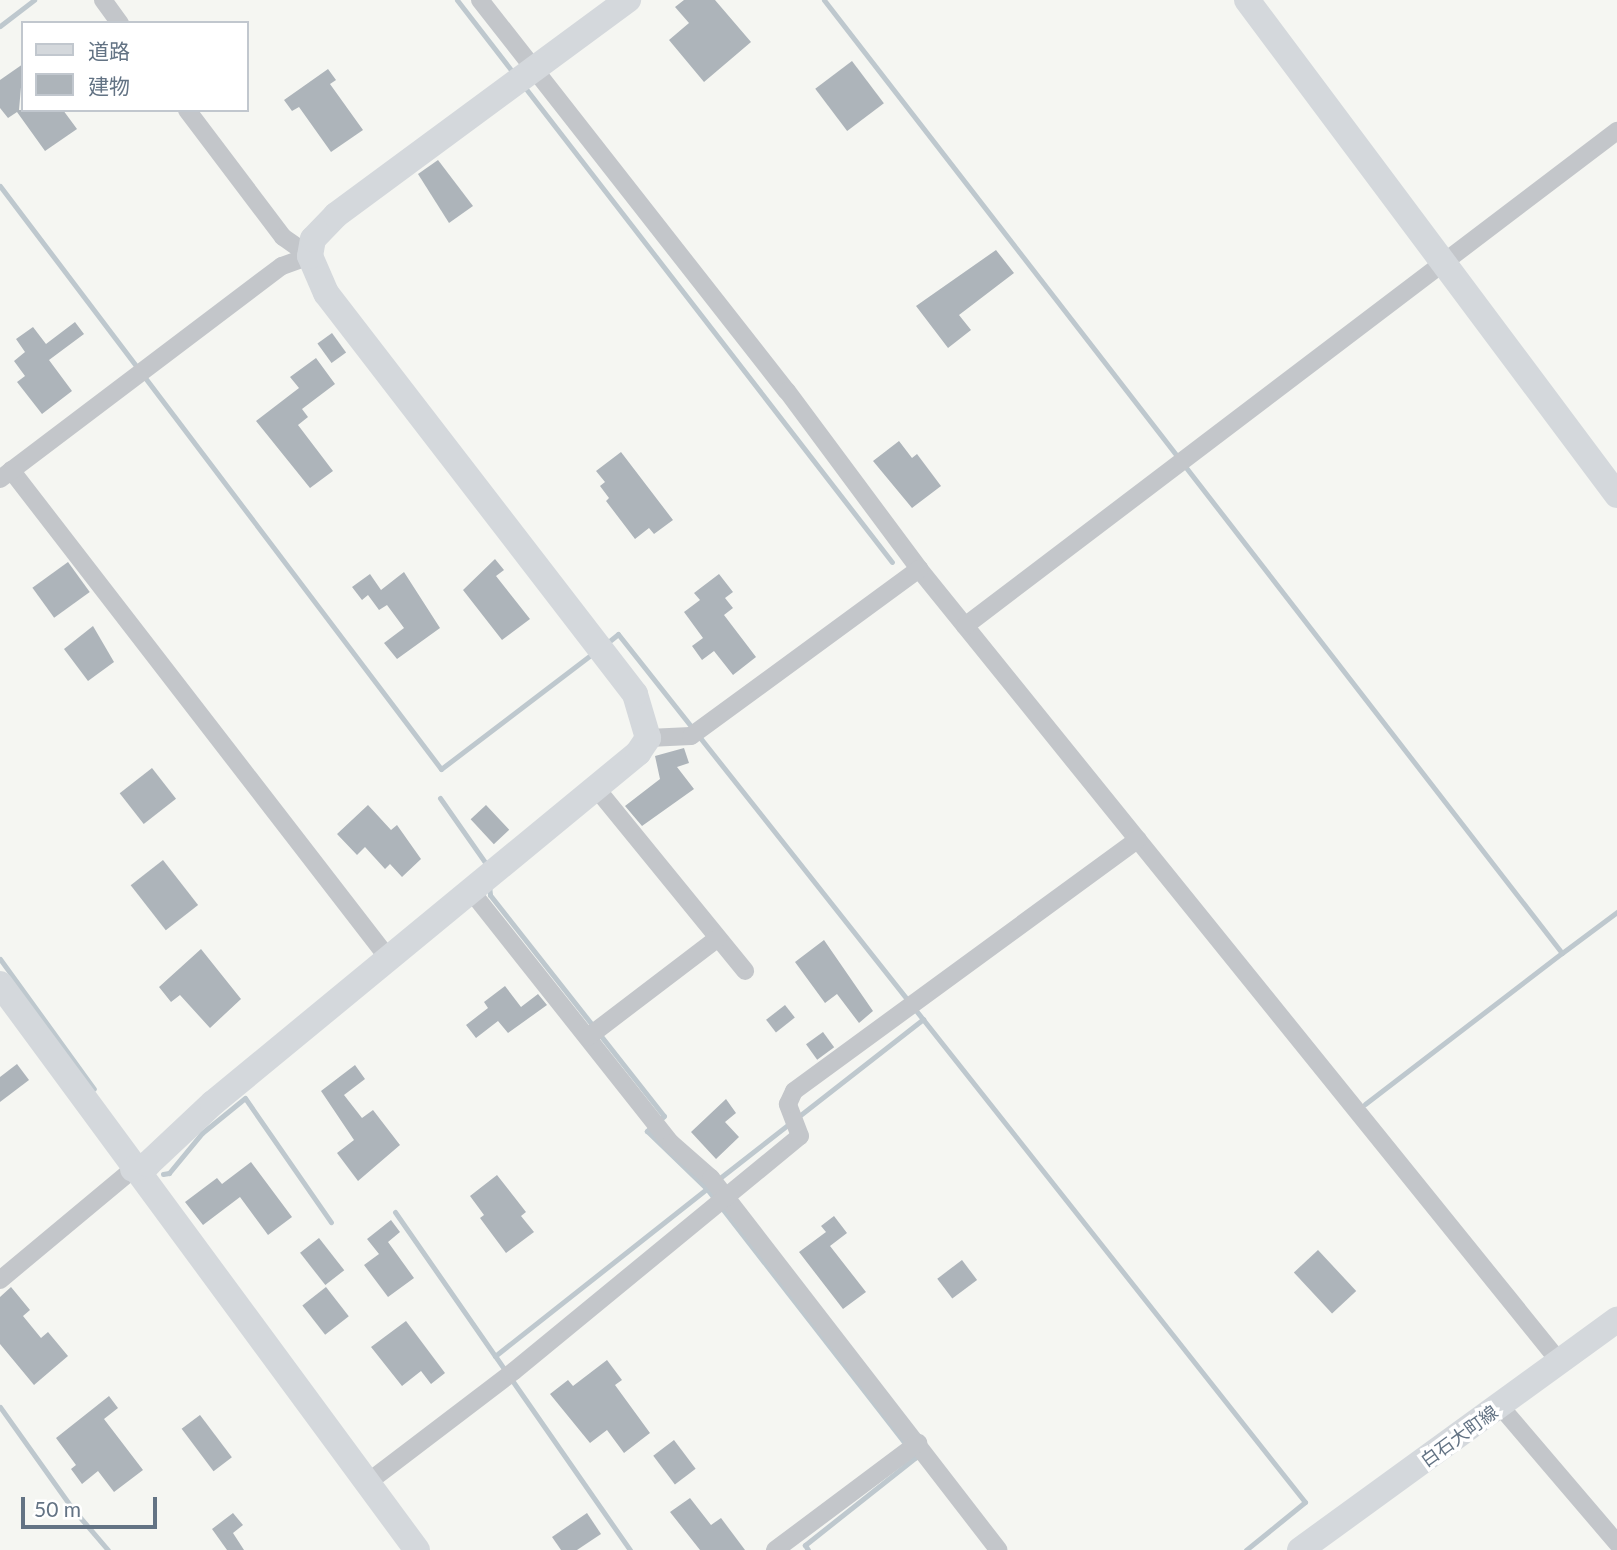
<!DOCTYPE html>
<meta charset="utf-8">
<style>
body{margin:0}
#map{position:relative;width:1617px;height:1550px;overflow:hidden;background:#f5f6f2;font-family:Lato,"Noto Sans JP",sans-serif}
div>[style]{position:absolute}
.stream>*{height:5px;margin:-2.5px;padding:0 2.5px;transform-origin:2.5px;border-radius:2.5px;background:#bec8ce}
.building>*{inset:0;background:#adb4ba;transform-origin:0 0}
.street>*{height:18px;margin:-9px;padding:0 9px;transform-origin:9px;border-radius:9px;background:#c3c6ca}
.secondary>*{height:26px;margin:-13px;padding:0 13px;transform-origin:13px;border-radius:13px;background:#d4d8dc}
span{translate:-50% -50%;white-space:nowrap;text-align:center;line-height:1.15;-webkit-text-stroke:7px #fff;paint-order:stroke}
.street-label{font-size:18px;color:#637384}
.legend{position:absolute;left:21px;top:21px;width:228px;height:91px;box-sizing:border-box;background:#fff;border:2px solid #c1c7ce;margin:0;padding:9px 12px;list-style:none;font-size:21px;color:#637384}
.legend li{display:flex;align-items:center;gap:14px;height:35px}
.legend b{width:35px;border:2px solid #c1c7ce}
.scale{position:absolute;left:21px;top:1497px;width:136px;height:32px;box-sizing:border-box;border:4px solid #637384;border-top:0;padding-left:9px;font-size:21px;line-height:24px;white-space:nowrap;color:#637384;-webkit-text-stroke:5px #fff;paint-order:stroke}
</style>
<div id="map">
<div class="stream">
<div style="left:457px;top:0;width:95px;rotate:52.3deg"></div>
<div style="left:824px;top:0;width:1205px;rotate:52.25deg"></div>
<div style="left:1562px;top:953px;width:69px;rotate:-36.7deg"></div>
<div style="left:0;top:26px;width:43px;rotate:-37.4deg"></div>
<div style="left:523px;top:85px;width:603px;rotate:52.28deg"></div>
<div style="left:0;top:186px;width:731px;rotate:52.89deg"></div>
<div style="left:441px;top:769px;width:191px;rotate:-37.3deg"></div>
<div style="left:607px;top:643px;width:14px;rotate:-39deg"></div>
<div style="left:618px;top:634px;width:1107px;rotate:51.64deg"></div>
<div style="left:1305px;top:1502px;width:76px;rotate:140.9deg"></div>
<div style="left:440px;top:798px;width:82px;rotate:55deg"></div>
<div style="left:489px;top:885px;width:10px;rotate:84deg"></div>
<div style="left:490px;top:895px;width:281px;rotate:51.8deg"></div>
<div style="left:664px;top:1116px;width:23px;rotate:139deg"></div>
<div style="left:647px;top:1131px;width:83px;rotate:44deg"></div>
<div style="left:707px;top:1189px;width:340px;rotate:52.1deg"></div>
<div style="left:916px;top:1457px;width:142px;rotate:141.6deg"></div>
<div style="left:805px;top:1545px;width:6px;rotate:59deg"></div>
<div style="left:0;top:959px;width:160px;rotate:54.1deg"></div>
<div style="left:1365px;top:1104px;width:248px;rotate:-37.5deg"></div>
<div style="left:163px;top:1174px;width:6px;rotate:-9deg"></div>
<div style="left:169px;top:1173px;width:52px;rotate:-50.5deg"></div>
<div style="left:202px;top:1133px;width:55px;rotate:-39.1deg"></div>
<div style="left:245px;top:1098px;width:151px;rotate:55.3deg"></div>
<div style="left:716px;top:1181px;width:263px;rotate:-38deg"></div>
<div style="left:395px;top:1212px;width:175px;rotate:55.2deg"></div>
<div style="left:0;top:1407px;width:124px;rotate:54.5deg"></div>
<div style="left:72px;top:1508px;width:55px;rotate:49.4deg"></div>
<div style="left:630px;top:1550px;width:236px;rotate:-124.8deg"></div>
<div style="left:495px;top:1356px;width:271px;rotate:-38.3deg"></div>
</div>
<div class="building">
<div style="clip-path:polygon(684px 0,715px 0,751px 42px,704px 82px,669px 40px,689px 23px,675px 7px)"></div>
<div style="left:852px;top:61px;width:53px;height:46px;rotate:53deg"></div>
<div style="clip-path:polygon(23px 64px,19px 110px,63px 110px,77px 129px,45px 151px,17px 112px,8px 118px,0 108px,0 80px)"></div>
<div style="clip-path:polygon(328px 69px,336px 80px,330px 84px,363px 130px,331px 152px,299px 107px,292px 111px,284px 100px)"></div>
<div style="clip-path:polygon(438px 160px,473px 206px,449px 223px,418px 174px)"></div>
<div style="clip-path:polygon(996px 250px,1014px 273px,959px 315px,971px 330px,948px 348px,916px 306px)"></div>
<div style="clip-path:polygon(75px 322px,84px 334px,49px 360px,72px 391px,42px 414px,17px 382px,25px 376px,14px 361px,25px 352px,16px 339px,33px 327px,46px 344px)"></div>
<div style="left:332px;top:333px;width:24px;height:18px;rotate:54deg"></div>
<div style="clip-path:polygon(316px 358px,335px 384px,302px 409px,308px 417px,298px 425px,333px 471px,310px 488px,256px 421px,299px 388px,290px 377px)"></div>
<div style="clip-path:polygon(899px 441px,912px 458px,917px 454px,941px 486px,912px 508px,873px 461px)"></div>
<div style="clip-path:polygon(621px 452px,673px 520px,654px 534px,649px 528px,635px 539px,606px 501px,609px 498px,600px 486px,605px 482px,596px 471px)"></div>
<div style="clip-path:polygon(495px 559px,504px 570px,496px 576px,530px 619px,502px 640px,463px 590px)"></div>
<div style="left:68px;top:562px;width:37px;height:44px;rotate:54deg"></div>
<div style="clip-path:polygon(404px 572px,440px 628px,397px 659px,384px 643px,404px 628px,387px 605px,379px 610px,368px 595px,362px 600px,352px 587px,370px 574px,381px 590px)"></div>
<div style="clip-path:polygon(719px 574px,733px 592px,725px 598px,733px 608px,724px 615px,756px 657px,733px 675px,714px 651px,702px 660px,692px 646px,703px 638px,684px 612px,700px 600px,694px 593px)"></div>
<div style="clip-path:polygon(93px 626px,114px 662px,88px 681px,64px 649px)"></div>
<div style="clip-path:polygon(684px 748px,689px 763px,677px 767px,694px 789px,642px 826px,625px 806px,660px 779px,655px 756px)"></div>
<div style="left:152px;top:768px;width:39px;height:41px;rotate:52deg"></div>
<div style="clip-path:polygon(368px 805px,391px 830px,397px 825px,421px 859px,402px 877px,390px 864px,385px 869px,365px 847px,357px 855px,337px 834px)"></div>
<div style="left:486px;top:805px;width:34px;height:21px;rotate:47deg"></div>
<div style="left:163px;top:860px;width:57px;height:41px;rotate:52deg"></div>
<div style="clip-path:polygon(824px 940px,873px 1011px,859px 1023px,837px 994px,825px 1003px,795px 962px)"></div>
<div style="clip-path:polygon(201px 949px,241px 999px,210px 1028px,180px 995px,171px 1002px,159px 987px)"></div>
<div style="clip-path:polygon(505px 986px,521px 1007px,538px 994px,547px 1005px,508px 1033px,498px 1021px,476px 1038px,466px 1025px,488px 1008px,484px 1002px)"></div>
<div style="left:785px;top:1005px;width:16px;height:24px;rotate:52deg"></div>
<div style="left:823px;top:1032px;width:19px;height:21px;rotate:54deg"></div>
<div style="clip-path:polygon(17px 1064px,29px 1080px,0 1102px,0 1077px)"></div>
<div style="clip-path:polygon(355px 1065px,365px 1079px,344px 1095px,362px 1118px,373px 1110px,400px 1145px,358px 1181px,337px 1153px,354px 1140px,321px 1091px)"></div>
<div style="clip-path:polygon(726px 1099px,736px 1113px,725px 1122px,739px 1137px,716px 1159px,691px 1132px)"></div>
<div style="clip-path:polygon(251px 1162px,292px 1217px,268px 1235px,240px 1197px,203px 1225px,185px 1202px,217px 1178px,222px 1184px)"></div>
<div style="clip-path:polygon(497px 1175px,526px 1212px,521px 1216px,534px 1232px,506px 1253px,480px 1218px,484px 1215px,470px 1196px)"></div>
<div style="clip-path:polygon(834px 1216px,847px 1233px,830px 1246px,866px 1292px,843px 1309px,799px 1252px,826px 1232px,821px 1226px)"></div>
<div style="clip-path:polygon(391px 1220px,400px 1232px,388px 1242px,414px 1278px,388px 1297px,364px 1265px,379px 1254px,367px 1239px)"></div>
<div style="left:319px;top:1238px;width:41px;height:24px;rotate:52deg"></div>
<div style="left:1318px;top:1250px;width:56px;height:33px;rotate:47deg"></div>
<div style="left:962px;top:1260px;width:25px;height:31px;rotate:53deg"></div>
<div style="clip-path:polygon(11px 1287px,30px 1310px,23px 1316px,41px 1338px,48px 1332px,68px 1356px,34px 1385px,0 1344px,0 1297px)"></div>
<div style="left:326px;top:1287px;width:37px;height:30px;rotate:52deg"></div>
<div style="clip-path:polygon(406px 1321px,445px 1373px,431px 1384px,421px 1371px,402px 1386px,371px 1347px)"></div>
<div style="clip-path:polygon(607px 1360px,622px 1380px,615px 1385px,650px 1433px,624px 1453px,607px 1430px,590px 1443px,550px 1394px,568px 1380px,573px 1386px)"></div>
<div style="clip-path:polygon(109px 1396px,118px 1408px,104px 1419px,143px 1470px,114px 1492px,98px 1471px,82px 1484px,71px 1469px,76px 1465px,56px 1438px)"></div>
<div style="left:200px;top:1415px;width:53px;height:23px;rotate:53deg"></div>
<div style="left:674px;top:1440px;width:36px;height:26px;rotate:53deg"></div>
<div style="clip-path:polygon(690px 1498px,711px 1525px,721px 1518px,745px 1550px,700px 1550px,670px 1512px)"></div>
<div style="clip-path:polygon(233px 1513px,243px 1525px,233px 1533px,244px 1550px,227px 1550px,212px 1529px)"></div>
<div style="clip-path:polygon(587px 1513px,601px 1534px,577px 1550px,561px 1550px,552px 1537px)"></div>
</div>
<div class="street">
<div style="left:103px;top:0;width:29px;rotate:54deg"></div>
<div style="left:480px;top:0;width:497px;rotate:51.9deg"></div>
<div style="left:787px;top:391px;width:222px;rotate:53.4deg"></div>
<div style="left:919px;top:569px;width:1018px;rotate:51.06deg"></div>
<div style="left:187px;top:110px;width:159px;rotate:52.9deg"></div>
<div style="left:283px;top:237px;width:33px;rotate:35deg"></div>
<div style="left:11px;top:470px;width:617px;rotate:52.31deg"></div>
<div style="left:0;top:479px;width:353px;rotate:-37.1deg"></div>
<div style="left:282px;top:266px;width:30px;rotate:-20deg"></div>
<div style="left:965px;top:626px;width:819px;rotate:-37.21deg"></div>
<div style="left:648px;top:738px;width:43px;rotate:-2.7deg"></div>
<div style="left:691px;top:736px;width:283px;rotate:-36.2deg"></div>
<div style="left:596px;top:788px;width:236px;rotate:50.8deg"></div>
<div style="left:471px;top:891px;width:322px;rotate:51.6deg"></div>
<div style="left:671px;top:1143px;width:53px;rotate:41.2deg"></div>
<div style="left:711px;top:1178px;width:470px;rotate:52.3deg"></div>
<div style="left:588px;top:1037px;width:163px;rotate:-37.3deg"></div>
<div style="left:0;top:1280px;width:173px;rotate:-39.8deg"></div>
<div style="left:1500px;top:1406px;width:180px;rotate:49.5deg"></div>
<div style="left:367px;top:1483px;width:185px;rotate:-37.3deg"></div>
<div style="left:514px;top:1371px;width:370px;rotate:-39.4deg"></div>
<div style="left:800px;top:1136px;width:34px;rotate:-111deg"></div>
<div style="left:788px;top:1104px;width:14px;rotate:-65deg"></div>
<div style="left:794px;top:1091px;width:426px;rotate:-36.2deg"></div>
<div style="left:775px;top:1550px;width:179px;rotate:-36.8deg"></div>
</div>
<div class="secondary">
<div style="left:1247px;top:0;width:618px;rotate:53.22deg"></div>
<div style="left:0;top:984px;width:703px;rotate:53.62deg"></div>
<div style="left:133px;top:1169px;width:16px;rotate:-18deg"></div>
<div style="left:148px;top:1164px;width:89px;rotate:-43.2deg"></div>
<div style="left:213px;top:1103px;width:551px;rotate:-39.47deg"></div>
<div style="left:638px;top:753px;width:18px;rotate:-56deg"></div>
<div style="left:648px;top:738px;width:46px;rotate:-106.5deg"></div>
<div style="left:635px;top:694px;width:506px;rotate:-127.62deg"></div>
<div style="left:326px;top:293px;width:40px;rotate:-113.4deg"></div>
<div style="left:310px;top:256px;width:17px;rotate:-80deg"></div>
<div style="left:313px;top:239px;width:33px;rotate:-46deg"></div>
<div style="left:336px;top:215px;width:363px;rotate:-36.4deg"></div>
<div style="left:1300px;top:1550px;width:392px;rotate:-36deg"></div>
</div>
<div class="street-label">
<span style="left:1459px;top:1436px;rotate:-36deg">白石大町線</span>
</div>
<ul class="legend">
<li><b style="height:9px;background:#d4d8dc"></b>道路</li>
<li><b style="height:19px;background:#adb4ba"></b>建物</li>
</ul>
<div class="scale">50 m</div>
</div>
